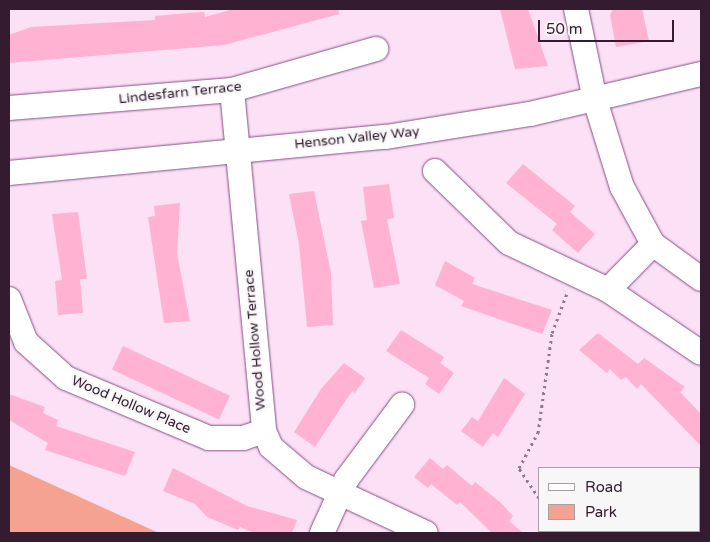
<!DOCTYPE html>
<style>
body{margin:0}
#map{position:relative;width:710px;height:542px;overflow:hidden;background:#fbe0f6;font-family:"Varela Round",sans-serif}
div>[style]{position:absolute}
.green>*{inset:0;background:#f6a290}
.building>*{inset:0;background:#ffb2d2;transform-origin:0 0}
.path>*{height:3px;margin-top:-1.5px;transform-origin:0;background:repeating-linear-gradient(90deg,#91788d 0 2.5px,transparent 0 6.5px)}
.roads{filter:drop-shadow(0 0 1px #894e80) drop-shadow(0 0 1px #894e80)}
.minor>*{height:24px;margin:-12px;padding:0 12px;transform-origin:12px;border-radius:12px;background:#fff}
span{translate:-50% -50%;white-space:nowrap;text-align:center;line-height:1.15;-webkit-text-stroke:4.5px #f7f7f7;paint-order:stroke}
.street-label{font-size:14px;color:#341b30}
.frame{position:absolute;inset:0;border:10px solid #341b30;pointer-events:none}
.legend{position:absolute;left:538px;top:467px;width:162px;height:65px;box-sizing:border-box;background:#f7f7f7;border:1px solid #a99fa7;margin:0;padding:6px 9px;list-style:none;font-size:15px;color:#341b30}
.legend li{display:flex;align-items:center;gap:10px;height:25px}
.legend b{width:25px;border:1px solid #a99fa7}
.scale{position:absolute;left:538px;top:20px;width:136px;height:22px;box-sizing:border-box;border:2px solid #341b30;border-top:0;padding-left:6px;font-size:15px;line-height:18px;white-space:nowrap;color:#341b30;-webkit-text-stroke:4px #f7f7f7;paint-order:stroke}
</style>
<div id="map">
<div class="green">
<div style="clip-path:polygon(9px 465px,159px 533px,9px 533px)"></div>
</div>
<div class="building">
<div style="clip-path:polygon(234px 9px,338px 9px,339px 14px,224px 45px,9px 63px,9px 35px,31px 27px,155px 20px,155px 16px,188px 13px,204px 12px,205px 17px)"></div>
<div style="clip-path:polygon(500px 9px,528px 9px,548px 66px,515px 69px)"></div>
<div style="clip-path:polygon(613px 9px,642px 9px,649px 41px,616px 47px,610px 15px)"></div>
<div style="clip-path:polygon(523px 164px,575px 206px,570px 212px,595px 234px,578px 253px,552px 230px,557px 224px,506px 183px)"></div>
<div style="clip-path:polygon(389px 184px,394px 218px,387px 219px,400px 284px,374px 288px,361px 221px,367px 220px,363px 187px)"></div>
<div style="clip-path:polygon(314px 191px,331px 273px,333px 325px,307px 327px,299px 244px,289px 194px)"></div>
<div style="clip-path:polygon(180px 203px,177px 254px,190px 321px,164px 323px,148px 217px,155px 216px,154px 206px)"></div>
<div style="clip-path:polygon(78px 212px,87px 279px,80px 279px,83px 313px,58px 315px,55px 281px,62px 280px,52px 214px)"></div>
<div style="clip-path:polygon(445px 261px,475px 278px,472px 284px,552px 310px,542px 334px,461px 306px,464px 301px,435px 285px)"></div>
<div style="clip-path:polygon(401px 330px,444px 357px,440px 363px,454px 373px,439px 394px,425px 384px,429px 378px,386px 351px)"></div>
<div style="clip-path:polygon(598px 333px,638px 364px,644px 358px,685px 387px,680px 392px,701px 414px,701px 446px,641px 384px,637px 389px,626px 377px,621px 380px,610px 369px,607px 373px,579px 350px)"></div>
<div style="left:123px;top:346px;width:118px;height:26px;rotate:25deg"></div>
<div style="clip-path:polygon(344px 363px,365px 378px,355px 393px,352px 391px,315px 447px,294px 432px,321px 389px)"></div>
<div style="clip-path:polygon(504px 378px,525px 394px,498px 437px,493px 433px,483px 447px,461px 431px,472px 417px,478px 421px)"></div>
<div style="clip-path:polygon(9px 394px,45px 407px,43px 413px,58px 420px,56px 426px,135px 452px,125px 476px,45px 450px,48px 443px,9px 420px)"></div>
<div style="clip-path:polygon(430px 458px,443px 469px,447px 465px,472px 486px,475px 482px,501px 503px,513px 516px,509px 521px,523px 533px,492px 533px,460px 502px,457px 505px,431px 484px,428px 488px,414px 477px)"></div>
<div style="clip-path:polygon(173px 468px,247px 506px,297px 520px,292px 533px,254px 533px,240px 527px,238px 530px,207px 517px,195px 504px,163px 491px)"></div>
</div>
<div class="path">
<div style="left:539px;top:498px;width:36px;rotate:-124deg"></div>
<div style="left:519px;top:468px;width:40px;rotate:-62deg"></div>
<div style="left:538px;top:433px;width:101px;rotate:-82deg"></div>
<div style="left:552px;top:333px;width:43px;rotate:-69.4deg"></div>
<div style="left:569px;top:531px;width:3px;rotate:45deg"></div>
</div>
<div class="roads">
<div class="minor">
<div style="left:576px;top:9px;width:93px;rotate:78.2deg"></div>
<div style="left:595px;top:100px;width:91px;rotate:72.8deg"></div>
<div style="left:622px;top:187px;width:65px;rotate:61.5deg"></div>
<div style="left:653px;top:244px;width:59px;rotate:36.1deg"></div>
<div style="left:232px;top:90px;width:342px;rotate:84.6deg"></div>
<div style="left:264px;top:431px;width:17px;rotate:66deg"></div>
<div style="left:271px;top:447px;width:46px;rotate:40.6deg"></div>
<div style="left:306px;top:477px;width:132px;rotate:25deg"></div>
<div style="left:9px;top:108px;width:224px;rotate:-4.6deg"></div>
<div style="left:232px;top:90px;width:150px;rotate:-15.9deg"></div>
<div style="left:435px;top:171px;width:103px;rotate:44.2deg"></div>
<div style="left:509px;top:243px;width:110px;rotate:25.4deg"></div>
<div style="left:608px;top:290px;width:112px;rotate:34.1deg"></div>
<div style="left:9px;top:173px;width:379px;rotate:-5.5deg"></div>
<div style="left:386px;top:137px;width:146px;rotate:-9.1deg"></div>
<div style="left:530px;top:114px;width:176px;rotate:-13.2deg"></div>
<div style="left:608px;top:290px;width:64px;rotate:-45.6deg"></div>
<div style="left:9px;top:299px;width:46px;rotate:68.4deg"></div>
<div style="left:26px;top:342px;width:54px;rotate:42deg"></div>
<div style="left:66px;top:378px;width:155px;rotate:22.8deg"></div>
<div style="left:209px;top:438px;width:34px"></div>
<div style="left:243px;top:438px;width:22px;rotate:-18deg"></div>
<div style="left:322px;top:533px;width:58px;rotate:-65.6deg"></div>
<div style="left:346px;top:480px;width:94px;rotate:-53.3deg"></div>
</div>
</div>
<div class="street-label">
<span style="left:180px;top:93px;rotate:-6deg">Lindesfarn Terrace</span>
<span style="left:357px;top:138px;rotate:-6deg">Henson Valley Way</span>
<span style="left:255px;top:340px;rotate:-95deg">Wood Hollow Terrace</span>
<span style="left:131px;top:405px;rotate:23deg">Wood Hollow Place</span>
</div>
<div class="frame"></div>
<ul class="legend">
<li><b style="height:6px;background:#fff"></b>Road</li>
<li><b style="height:14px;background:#f6a290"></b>Park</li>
</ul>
<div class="scale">50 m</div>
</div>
